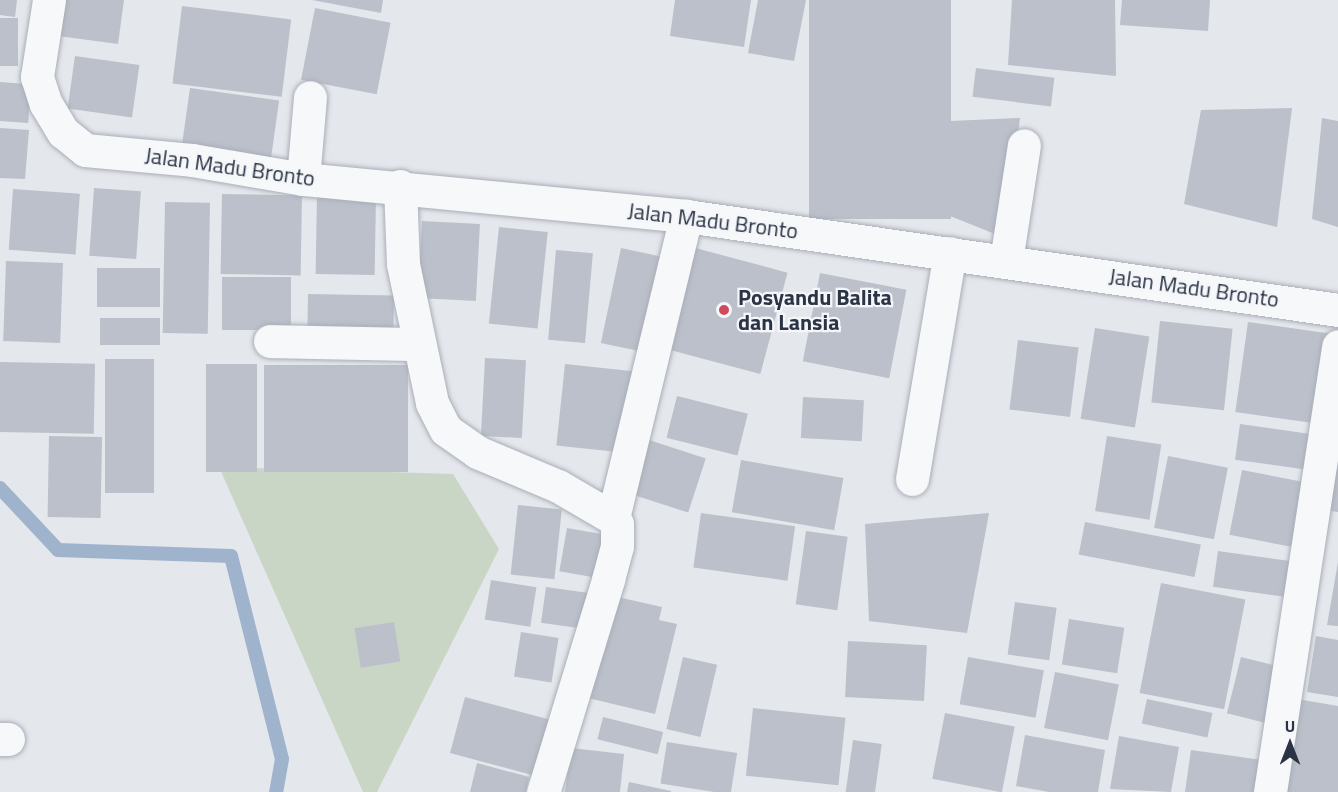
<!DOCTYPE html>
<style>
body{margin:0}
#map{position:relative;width:1338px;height:792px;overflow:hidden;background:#e4e7ec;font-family:"Titillium Web",sans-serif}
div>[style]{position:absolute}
.green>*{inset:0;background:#c9d6c5}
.stream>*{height:14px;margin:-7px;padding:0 7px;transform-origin:7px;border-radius:7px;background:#9fb4cc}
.building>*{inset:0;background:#bbc0ca;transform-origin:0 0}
.roads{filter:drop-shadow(0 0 2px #a9aeb7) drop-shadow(0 0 2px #a9aeb7)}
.minor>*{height:33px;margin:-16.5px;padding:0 16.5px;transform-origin:16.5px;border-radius:16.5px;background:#f7f8fa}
.dots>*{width:16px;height:16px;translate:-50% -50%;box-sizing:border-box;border:3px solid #f4f6f9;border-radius:50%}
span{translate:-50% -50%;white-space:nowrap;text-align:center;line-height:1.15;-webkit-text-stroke:4.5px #f4f6f9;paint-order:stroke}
.street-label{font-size:22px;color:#2b3445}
.poi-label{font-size:22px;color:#2b3445;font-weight:700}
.left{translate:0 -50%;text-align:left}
.north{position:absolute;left:1260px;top:714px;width:60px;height:60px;-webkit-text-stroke:4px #f4f6f9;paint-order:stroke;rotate:0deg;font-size:16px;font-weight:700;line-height:24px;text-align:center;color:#2b3445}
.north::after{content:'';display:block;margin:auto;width:21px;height:27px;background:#2b3445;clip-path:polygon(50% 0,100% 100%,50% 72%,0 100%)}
</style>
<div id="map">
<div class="green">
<div style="clip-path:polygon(219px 467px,453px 474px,499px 549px,377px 792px,363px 792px)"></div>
</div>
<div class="stream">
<div style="left:0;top:488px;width:85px;rotate:46.9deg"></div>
<div style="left:58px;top:550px;width:173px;rotate:2deg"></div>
<div style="left:231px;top:556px;width:209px;rotate:75.9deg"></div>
<div style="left:282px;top:759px;width:34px;rotate:100deg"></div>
</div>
<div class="building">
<div style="clip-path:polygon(0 0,17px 0,15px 17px,0 15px)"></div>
<div style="clip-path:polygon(56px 0,124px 0,118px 44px,51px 35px)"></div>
<div style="clip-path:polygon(312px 0,383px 0,381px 13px)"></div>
<div style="clip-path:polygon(675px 0,751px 0,744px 47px,670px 36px)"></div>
<div style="clip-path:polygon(758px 0,806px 0,794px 61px,748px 53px)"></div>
<div style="left:809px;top:0;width:142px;height:219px"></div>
<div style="clip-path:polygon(1012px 0,1115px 0,1116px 76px,1008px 65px)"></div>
<div style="clip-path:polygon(1122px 0,1210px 0,1208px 31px,1120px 25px)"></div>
<div style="left:182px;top:6px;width:110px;height:78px;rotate:7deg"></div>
<div style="left:315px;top:8px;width:77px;height:73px;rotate:11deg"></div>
<div style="left:0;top:18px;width:18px;height:48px"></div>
<div style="left:75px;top:56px;width:65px;height:53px;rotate:8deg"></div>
<div style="left:976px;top:68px;width:79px;height:29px;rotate:7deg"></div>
<div style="left:0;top:82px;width:31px;height:39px;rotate:4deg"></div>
<div style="left:190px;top:88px;width:90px;height:69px;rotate:8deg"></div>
<div style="clip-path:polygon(1292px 108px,1277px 227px,1184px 204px,1201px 110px)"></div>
<div style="clip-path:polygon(1020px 118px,1005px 238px,935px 210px,950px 121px)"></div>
<div style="clip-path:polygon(1322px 118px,1338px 121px,1338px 227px,1312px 219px)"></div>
<div style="clip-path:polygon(0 128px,29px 130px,25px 179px,0 178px)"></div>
<div style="left:94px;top:188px;width:47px;height:68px;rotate:4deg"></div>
<div style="left:13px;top:189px;width:67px;height:61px;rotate:4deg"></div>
<div style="left:222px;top:194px;width:80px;height:80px;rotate:1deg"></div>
<div style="left:317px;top:195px;width:59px;height:79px;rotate:1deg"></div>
<div style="left:165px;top:202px;width:45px;height:131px;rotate:1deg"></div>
<div style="left:422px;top:221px;width:58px;height:77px;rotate:3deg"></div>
<div style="left:499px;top:227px;width:49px;height:97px;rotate:6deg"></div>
<div style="left:688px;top:246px;width:103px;height:105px;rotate:15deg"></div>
<div style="left:621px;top:248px;width:50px;height:97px;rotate:12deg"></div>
<div style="left:556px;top:250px;width:37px;height:90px;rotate:5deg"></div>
<div style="left:6px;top:261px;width:57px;height:80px;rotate:2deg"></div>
<div style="left:97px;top:268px;width:63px;height:39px"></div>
<div style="left:820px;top:273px;width:88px;height:90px;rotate:11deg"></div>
<div style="left:222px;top:277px;width:69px;height:53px"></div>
<div style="left:308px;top:294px;width:86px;height:33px;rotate:1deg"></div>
<div style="left:100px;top:318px;width:60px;height:27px"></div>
<div style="left:1160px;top:321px;width:73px;height:82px;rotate:6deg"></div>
<div style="left:1248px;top:322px;width:84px;height:91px;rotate:8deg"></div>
<div style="left:1095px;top:328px;width:55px;height:92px;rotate:9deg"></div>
<div style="left:1018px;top:340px;width:61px;height:70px;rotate:7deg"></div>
<div style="left:485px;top:358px;width:41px;height:78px;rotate:3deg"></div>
<div style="left:105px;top:359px;width:49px;height:134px"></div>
<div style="left:0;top:362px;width:95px;height:70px;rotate:1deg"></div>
<div style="left:206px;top:364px;width:51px;height:108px"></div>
<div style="left:565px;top:364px;width:71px;height:82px;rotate:6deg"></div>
<div style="left:264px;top:365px;width:144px;height:107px"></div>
<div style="clip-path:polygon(1338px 387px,1338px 512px,1317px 509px)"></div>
<div style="left:677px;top:396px;width:73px;height:43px;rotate:14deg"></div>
<div style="left:803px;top:397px;width:61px;height:41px;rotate:3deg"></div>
<div style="left:1240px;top:424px;width:80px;height:36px;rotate:8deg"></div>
<div style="left:49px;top:436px;width:53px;height:81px;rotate:1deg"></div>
<div style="left:1107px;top:436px;width:55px;height:76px;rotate:9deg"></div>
<div style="left:643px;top:438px;width:66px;height:57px;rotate:18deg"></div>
<div style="left:1168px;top:456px;width:61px;height:73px;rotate:11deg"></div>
<div style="left:741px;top:460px;width:104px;height:53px;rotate:10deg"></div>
<div style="left:1242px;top:470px;width:67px;height:66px;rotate:11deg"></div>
<div style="left:518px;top:505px;width:44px;height:70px;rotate:6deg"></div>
<div style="left:701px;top:513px;width:95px;height:55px;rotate:8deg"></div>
<div style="clip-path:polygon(989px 513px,967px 633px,869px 621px,865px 524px)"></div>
<div style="left:1085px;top:522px;width:118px;height:33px;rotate:11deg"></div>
<div style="left:567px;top:528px;width:42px;height:44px;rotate:10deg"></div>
<div style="left:806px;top:531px;width:42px;height:74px;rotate:8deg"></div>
<div style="left:1218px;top:551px;width:76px;height:36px;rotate:8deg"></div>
<div style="clip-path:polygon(1338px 562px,1338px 626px,1327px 625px)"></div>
<div style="left:491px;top:580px;width:46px;height:40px;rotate:9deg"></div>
<div style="left:1161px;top:583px;width:86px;height:112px;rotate:11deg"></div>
<div style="left:546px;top:587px;width:45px;height:36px;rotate:8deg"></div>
<div style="clip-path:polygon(613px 596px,662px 607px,659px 620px,677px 624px,655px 714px,588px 698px)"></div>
<div style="left:1015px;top:602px;width:42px;height:53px;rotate:8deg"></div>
<div style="left:1069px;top:619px;width:56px;height:46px;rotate:9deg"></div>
<div style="left:394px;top:622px;width:40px;height:40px;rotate:81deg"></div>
<div style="left:521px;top:632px;width:38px;height:45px;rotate:9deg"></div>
<div style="clip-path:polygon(1316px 636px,1338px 640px,1338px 697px,1307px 692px)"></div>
<div style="left:848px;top:641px;width:79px;height:56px;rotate:3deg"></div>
<div style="left:683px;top:657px;width:35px;height:74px;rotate:13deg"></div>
<div style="left:968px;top:657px;width:77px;height:48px;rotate:10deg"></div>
<div style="left:1241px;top:657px;width:45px;height:58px;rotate:14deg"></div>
<div style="left:1055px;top:672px;width:65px;height:57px;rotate:11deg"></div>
<div style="left:465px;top:697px;width:88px;height:58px;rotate:15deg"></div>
<div style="clip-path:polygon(1291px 698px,1338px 706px,1338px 792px,1275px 792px)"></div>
<div style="left:1147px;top:699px;width:67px;height:25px;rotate:12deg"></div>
<div style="left:753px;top:708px;width:93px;height:68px;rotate:6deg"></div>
<div style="left:945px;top:713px;width:71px;height:67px;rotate:11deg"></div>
<div style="left:603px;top:717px;width:62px;height:23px;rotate:14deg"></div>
<div style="clip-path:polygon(1025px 735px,1105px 750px,1098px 792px,1049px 792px,1016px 786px)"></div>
<div style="clip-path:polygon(1119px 736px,1179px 747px,1171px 792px,1110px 789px)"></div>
<div style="left:853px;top:740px;width:29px;height:53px;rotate:8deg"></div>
<div style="left:667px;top:742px;width:71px;height:42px;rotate:9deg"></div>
<div style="clip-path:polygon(571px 748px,624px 754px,620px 792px,565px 792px)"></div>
<div style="clip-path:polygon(1191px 750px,1262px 760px,1258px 792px,1185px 792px)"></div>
<div style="clip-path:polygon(477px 763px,529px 777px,526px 792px,470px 792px)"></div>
<div style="clip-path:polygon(629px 782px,671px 791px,671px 792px,627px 792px)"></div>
</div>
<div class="roads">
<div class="minor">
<div style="left:49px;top:0;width:78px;rotate:98.9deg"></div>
<div style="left:37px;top:77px;width:28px;rotate:72deg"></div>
<div style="left:46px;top:104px;width:33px;rotate:59deg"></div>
<div style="left:63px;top:132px;width:28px;rotate:39deg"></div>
<div style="left:85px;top:150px;width:107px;rotate:5.3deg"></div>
<div style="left:192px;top:160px;width:113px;rotate:9.7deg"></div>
<div style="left:303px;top:179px;width:385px;rotate:5.5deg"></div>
<div style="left:686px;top:216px;width:659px;rotate:8.2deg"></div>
<div style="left:303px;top:179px;width:82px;rotate:-85.1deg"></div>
<div style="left:400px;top:186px;width:78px;rotate:87.8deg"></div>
<div style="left:403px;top:264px;width:142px;rotate:78.2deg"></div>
<div style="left:432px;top:403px;width:30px;rotate:63deg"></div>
<div style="left:446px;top:430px;width:38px;rotate:35deg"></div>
<div style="left:477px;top:452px;width:88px;rotate:22.8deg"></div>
<div style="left:558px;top:486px;width:64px;rotate:30.2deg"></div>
<div style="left:613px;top:518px;width:7px;rotate:56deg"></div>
<div style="left:617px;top:524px;width:22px;rotate:90deg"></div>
<div style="left:617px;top:546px;width:35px;rotate:105deg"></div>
<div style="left:608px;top:580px;width:222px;rotate:107deg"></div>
<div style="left:1006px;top:261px;width:117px;rotate:-81.2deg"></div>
<div style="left:270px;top:341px;width:149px;rotate:1.2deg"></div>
<div style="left:912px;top:479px;width:229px;rotate:-80.5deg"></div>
<div style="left:613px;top:518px;width:311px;rotate:-76.4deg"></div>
<div style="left:0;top:739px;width:8px"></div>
<div style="left:1270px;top:792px;width:451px;rotate:-81.3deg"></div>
</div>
</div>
<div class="dots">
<div style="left:724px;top:310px;background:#d1495b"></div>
</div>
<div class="street-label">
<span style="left:230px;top:167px;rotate:8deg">Jalan Madu Bronto</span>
<span style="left:713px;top:221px;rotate:7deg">Jalan Madu Bronto</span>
<span style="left:1194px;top:288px;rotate:8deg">Jalan Madu Bronto</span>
</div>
<div class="poi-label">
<span class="left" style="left:738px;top:310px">Posyandu Balita<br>dan Lansia</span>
</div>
<div class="north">U</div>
</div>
